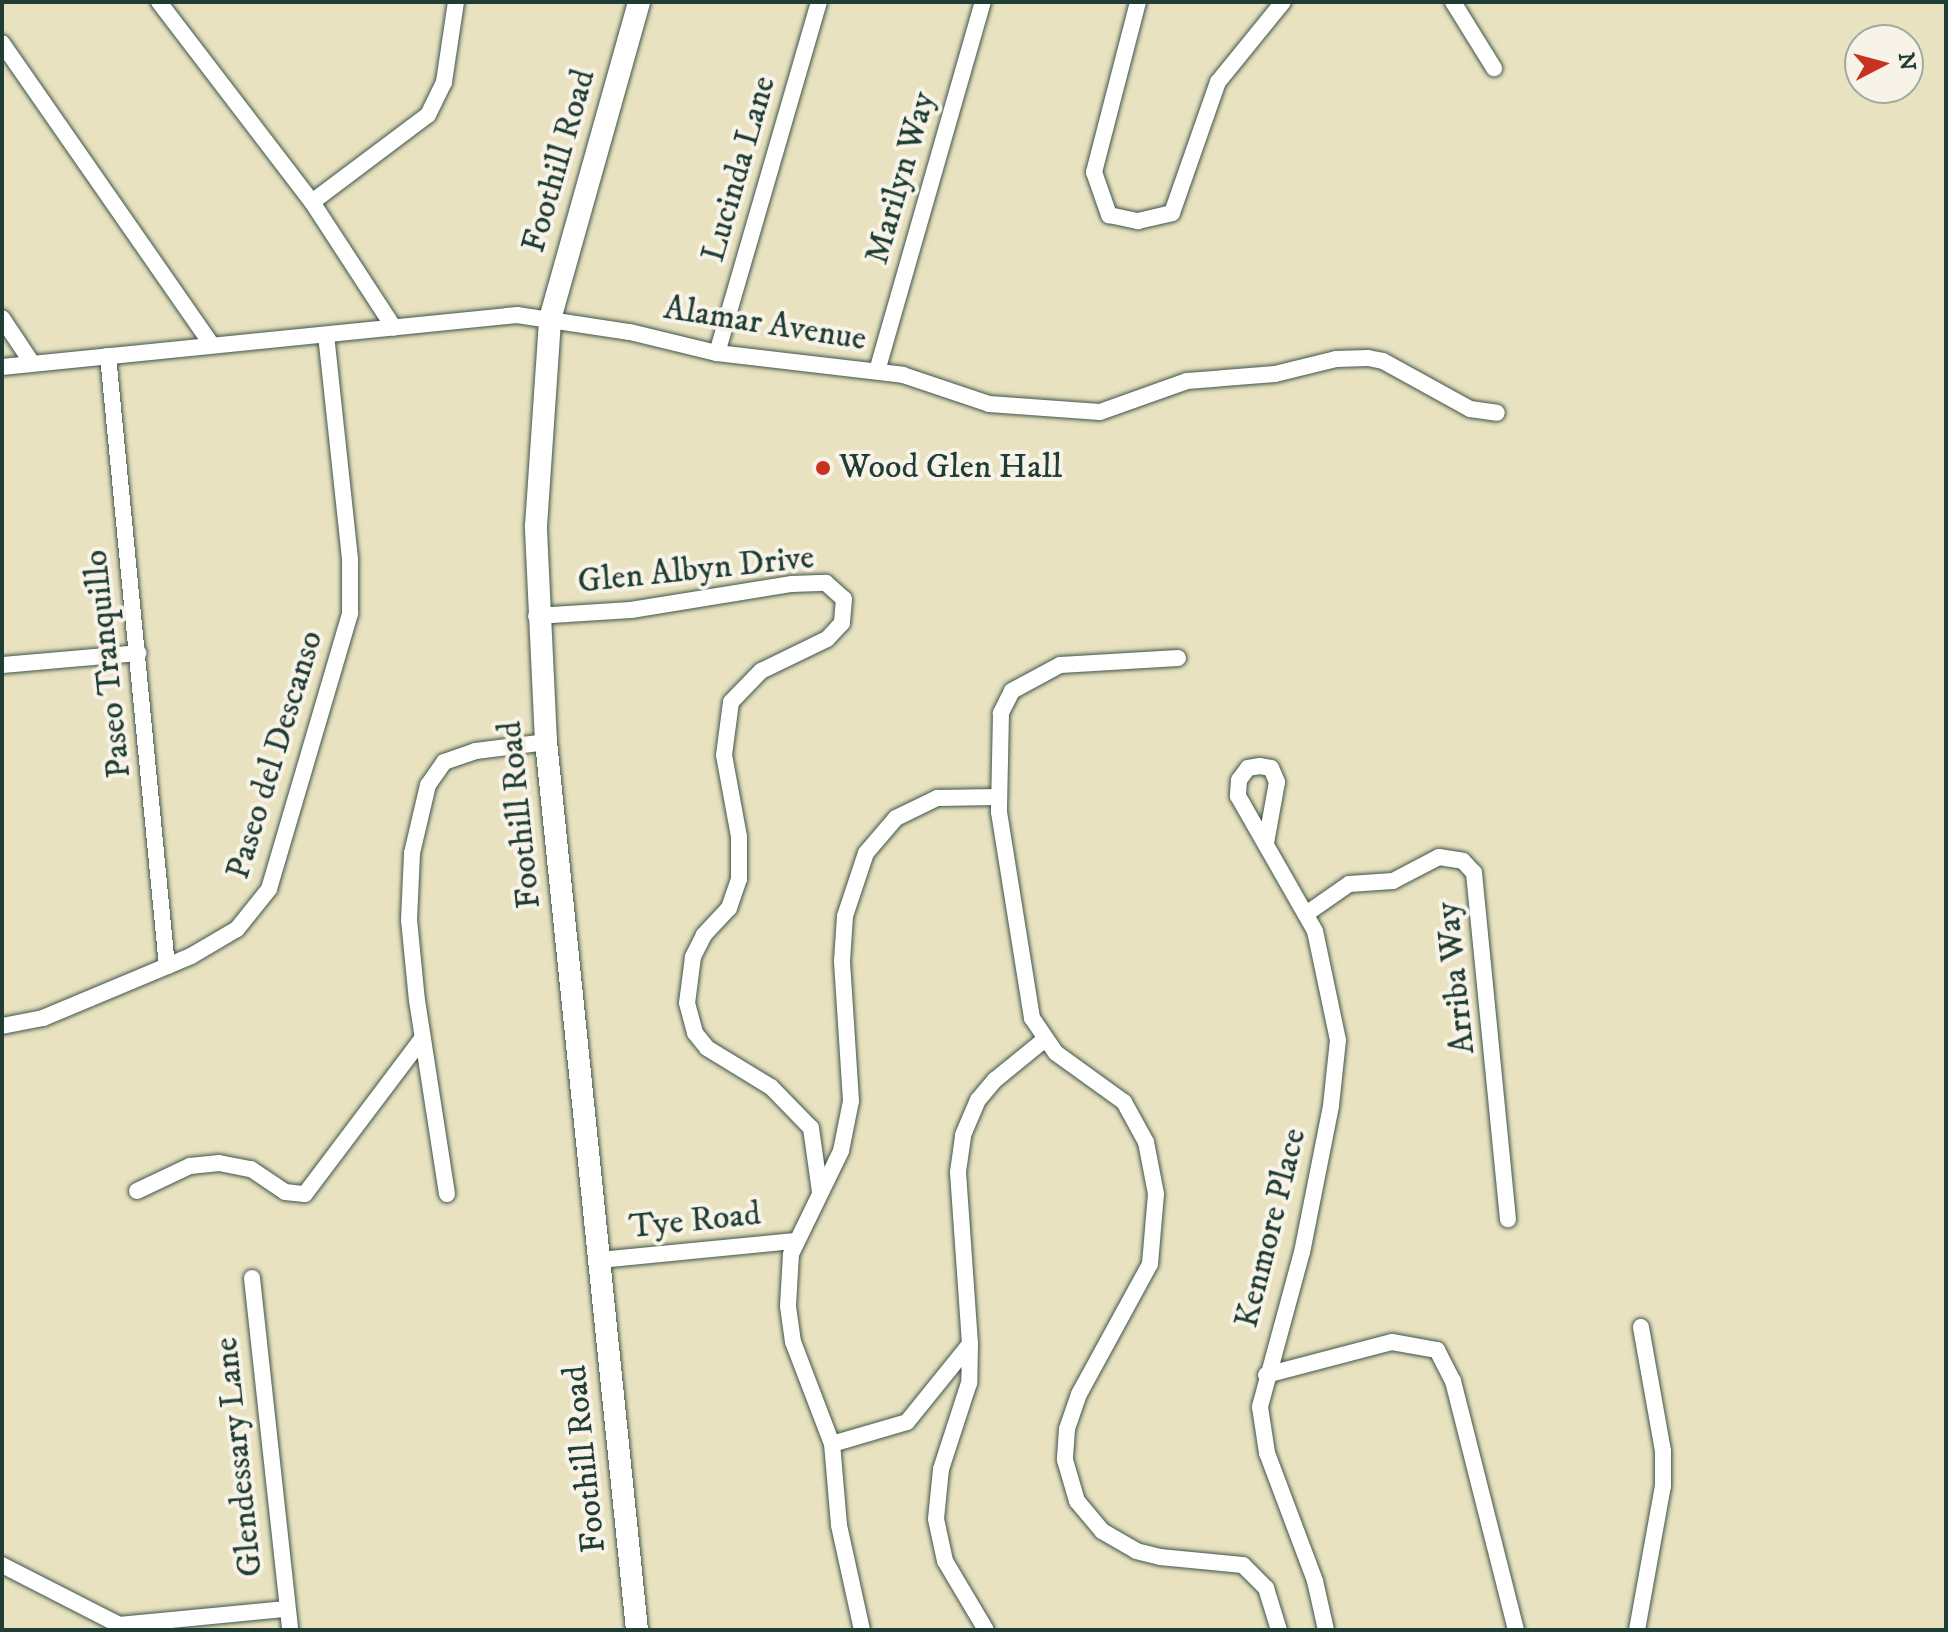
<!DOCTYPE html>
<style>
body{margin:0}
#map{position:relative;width:1948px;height:1632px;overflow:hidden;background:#e9e2c0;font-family:"IM FELL DW Pica",serif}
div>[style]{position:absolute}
.roads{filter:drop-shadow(0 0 2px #3d5649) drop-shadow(0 0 2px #3d5649)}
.minor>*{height:16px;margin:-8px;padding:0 8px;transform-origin:8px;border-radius:8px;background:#fff}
.secondary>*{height:22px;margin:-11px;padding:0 11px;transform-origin:11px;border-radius:11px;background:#fff}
.dots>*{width:22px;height:22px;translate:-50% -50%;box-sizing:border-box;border:4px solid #f7f3e8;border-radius:50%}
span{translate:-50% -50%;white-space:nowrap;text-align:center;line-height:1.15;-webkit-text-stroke:8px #f7f3e8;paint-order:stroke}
.street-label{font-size:34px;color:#1f3d34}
.poi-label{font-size:34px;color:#1f3d34}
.left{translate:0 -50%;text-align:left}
.frame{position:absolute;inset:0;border:4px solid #1f3d34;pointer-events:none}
.north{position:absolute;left:1844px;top:24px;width:80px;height:80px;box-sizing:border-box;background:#f7f3e8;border:2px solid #a1aaa0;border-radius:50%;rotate:84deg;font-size:22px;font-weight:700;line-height:32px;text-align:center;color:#1f3d34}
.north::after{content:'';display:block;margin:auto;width:28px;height:36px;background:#c8321e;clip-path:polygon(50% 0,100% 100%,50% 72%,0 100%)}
</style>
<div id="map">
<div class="roads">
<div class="minor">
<div style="left:159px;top:2px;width:252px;rotate:52.6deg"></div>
<div style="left:312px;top:202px;width:150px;rotate:56.9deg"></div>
<div style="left:1138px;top:2px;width:176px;rotate:104.5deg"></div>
<div style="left:1094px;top:172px;width:46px;rotate:70.8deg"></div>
<div style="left:1109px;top:215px;width:30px;rotate:12deg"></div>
<div style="left:1138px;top:221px;width:35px;rotate:-13deg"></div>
<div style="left:1172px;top:213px;width:139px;rotate:-70.7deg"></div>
<div style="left:1218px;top:82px;width:103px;rotate:-50.9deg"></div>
<div style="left:1453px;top:2px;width:78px;rotate:58.2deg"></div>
<div style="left:2px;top:43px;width:366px;rotate:55.2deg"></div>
<div style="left:312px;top:202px;width:145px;rotate:-36.9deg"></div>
<div style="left:428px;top:115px;width:37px;rotate:-64deg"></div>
<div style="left:444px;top:82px;width:81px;rotate:-81.5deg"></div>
<div style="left:2px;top:318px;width:54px;rotate:56.3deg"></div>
<div style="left:717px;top:353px;width:366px;rotate:-73.8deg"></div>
<div style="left:108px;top:356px;width:613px;rotate:84.48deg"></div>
<div style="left:2px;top:367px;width:518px;rotate:-5.77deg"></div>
<div style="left:517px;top:315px;width:114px;rotate:8.6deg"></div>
<div style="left:630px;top:332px;width:89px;rotate:13.6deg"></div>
<div style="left:717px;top:353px;width:187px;rotate:6.7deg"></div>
<div style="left:903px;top:375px;width:91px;rotate:18.6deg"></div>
<div style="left:989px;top:404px;width:111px;rotate:4.1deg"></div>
<div style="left:1100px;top:412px;width:92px;rotate:-19.6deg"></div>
<div style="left:1187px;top:381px;width:88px;rotate:-4.5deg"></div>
<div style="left:1275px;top:374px;width:63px;rotate:-13.8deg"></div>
<div style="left:1336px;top:359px;width:32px;rotate:-2deg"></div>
<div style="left:1368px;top:358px;width:15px;rotate:11deg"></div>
<div style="left:1383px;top:361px;width:99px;rotate:28.9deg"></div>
<div style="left:1470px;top:409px;width:27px;rotate:8deg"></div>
<div style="left:877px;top:371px;width:384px;rotate:-74deg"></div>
<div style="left:536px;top:616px;width:95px;rotate:-3.6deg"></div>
<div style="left:631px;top:610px;width:163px;rotate:-9.2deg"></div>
<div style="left:792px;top:584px;width:34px;rotate:-2deg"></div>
<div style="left:826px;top:583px;width:24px;rotate:42deg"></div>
<div style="left:844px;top:599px;width:24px;rotate:95deg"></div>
<div style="left:842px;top:623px;width:22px;rotate:133deg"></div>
<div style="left:827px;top:639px;width:73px;rotate:154.1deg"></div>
<div style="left:761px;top:671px;width:43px;rotate:134.1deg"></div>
<div style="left:731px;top:702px;width:53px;rotate:97.5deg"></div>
<div style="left:724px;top:755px;width:83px;rotate:79.6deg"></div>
<div style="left:739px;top:837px;width:42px;rotate:90deg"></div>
<div style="left:739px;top:879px;width:31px;rotate:109deg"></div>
<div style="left:729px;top:908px;width:37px;rotate:133deg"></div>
<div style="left:704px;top:935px;width:25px;rotate:117deg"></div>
<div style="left:693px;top:957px;width:46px;rotate:97.4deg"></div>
<div style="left:687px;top:1003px;width:31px;rotate:75deg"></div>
<div style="left:695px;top:1033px;width:19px;rotate:51deg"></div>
<div style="left:707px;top:1048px;width:75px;rotate:31.4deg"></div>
<div style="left:771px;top:1087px;width:57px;rotate:45.7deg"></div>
<div style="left:811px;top:1128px;width:65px;rotate:82deg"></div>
<div style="left:1178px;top:658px;width:118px;rotate:176.6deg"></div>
<div style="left:1060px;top:665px;width:55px;rotate:151.6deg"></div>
<div style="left:1012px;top:691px;width:25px;rotate:117deg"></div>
<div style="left:1001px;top:713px;width:99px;rotate:91.2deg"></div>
<div style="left:999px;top:812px;width:209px;rotate:80.9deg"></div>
<div style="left:1032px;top:1018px;width:42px;rotate:55.6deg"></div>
<div style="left:1056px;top:1053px;width:84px;rotate:35.8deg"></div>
<div style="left:1124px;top:1102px;width:46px;rotate:61.2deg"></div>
<div style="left:1146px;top:1142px;width:53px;rotate:79.1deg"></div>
<div style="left:1156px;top:1194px;width:70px;rotate:94.9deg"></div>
<div style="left:1150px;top:1264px;width:148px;rotate:118.6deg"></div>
<div style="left:1079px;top:1394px;width:37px;rotate:109deg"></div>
<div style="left:1067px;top:1429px;width:31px;rotate:94deg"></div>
<div style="left:1065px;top:1460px;width:43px;rotate:73.7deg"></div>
<div style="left:1077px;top:1501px;width:39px;rotate:50deg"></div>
<div style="left:1102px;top:1531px;width:39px;rotate:30deg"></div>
<div style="left:1136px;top:1551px;width:25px;rotate:14deg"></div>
<div style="left:1160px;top:1557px;width:83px;rotate:5.5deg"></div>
<div style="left:1243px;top:1565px;width:33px;rotate:45deg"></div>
<div style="left:1266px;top:1588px;width:44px;rotate:72.8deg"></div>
<div style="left:2px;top:665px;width:137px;rotate:-5deg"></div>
<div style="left:1266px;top:843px;width:62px;rotate:-79.8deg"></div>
<div style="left:1277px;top:782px;width:15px;rotate:-113deg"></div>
<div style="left:1271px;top:768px;width:11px;rotate:-170deg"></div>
<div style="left:1260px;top:766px;width:12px;rotate:171deg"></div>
<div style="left:1248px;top:768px;width:15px;rotate:127deg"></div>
<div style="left:1239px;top:780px;width:16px;rotate:94deg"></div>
<div style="left:1238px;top:796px;width:155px;rotate:60.3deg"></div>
<div style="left:1315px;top:931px;width:111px;rotate:78.1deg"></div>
<div style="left:1338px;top:1040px;width:66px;rotate:96.1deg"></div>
<div style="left:1331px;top:1106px;width:149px;rotate:101.2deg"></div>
<div style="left:1302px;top:1252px;width:161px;rotate:105.2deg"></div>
<div style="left:1260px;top:1407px;width:47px;rotate:81.3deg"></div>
<div style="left:1267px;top:1453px;width:137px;rotate:69.4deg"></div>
<div style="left:1315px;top:1581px;width:50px;rotate:77.3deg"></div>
<div style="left:1306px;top:914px;width:52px;rotate:-34.9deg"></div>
<div style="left:1349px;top:884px;width:44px;rotate:-3.9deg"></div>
<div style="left:1393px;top:881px;width:52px;rotate:-27.6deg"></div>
<div style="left:1439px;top:857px;width:24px;rotate:9deg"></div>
<div style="left:1463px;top:861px;width:16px;rotate:47deg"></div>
<div style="left:1474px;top:873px;width:348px;rotate:84.4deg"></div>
<div style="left:2px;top:1026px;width:42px;rotate:-11deg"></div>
<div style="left:43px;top:1018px;width:160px;rotate:-22.7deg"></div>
<div style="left:191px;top:956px;width:53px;rotate:-30.4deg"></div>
<div style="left:237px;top:929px;width:51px;rotate:-51.3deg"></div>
<div style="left:269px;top:889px;width:288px;rotate:-73.6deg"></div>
<div style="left:350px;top:613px;width:54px;rotate:-90deg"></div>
<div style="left:350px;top:559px;width:225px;rotate:-96.1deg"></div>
<div style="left:137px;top:1191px;width:59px;rotate:-25.3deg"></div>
<div style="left:190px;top:1166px;width:29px;rotate:-6deg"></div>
<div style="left:219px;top:1163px;width:33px;rotate:11deg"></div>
<div style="left:251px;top:1169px;width:41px;rotate:34.1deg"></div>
<div style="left:285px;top:1192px;width:20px;rotate:6deg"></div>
<div style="left:305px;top:1194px;width:193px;rotate:-53deg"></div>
<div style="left:447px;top:1194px;width:195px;rotate:-98.8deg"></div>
<div style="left:417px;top:1001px;width:81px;rotate:-95.6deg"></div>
<div style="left:409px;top:920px;width:67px;rotate:-87.4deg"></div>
<div style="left:412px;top:853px;width:70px;rotate:-76.8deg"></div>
<div style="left:428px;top:785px;width:28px;rotate:-55deg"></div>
<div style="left:444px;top:762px;width:34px;rotate:-19deg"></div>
<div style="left:476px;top:751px;width:71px;rotate:-7.3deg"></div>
<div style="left:600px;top:1260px;width:196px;rotate:-5.6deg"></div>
<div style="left:252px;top:1278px;width:354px;rotate:83.8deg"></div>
<div style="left:970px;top:1344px;width:39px;rotate:91deg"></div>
<div style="left:969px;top:1383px;width:90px;rotate:108deg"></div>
<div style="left:941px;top:1469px;width:50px;rotate:95.7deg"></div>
<div style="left:936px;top:1519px;width:43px;rotate:77.9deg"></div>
<div style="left:945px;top:1561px;width:80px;rotate:59.3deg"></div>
<div style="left:1266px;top:1375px;width:130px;rotate:-14.7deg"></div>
<div style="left:1392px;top:1342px;width:46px;rotate:10.1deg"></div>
<div style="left:1437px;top:1350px;width:35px;rotate:63deg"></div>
<div style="left:1453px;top:1381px;width:257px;rotate:75.8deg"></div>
<div style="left:832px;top:1444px;width:78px;rotate:-16.3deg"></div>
<div style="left:907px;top:1422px;width:100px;rotate:-51.1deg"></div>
<div style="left:970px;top:1344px;width:172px;rotate:-94deg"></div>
<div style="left:958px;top:1172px;width:37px;rotate:-82deg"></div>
<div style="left:963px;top:1135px;width:38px;rotate:-67deg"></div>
<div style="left:978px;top:1100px;width:26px;rotate:-50deg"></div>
<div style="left:995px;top:1080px;width:63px;rotate:-39.2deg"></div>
<div style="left:2px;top:1565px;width:131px;rotate:27.1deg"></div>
<div style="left:119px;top:1625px;width:168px;rotate:-5.5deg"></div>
<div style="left:862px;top:1630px;width:107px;rotate:-102.4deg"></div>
<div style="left:839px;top:1525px;width:81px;rotate:-94.9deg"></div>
<div style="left:832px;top:1444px;width:109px;rotate:-110.9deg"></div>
<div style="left:793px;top:1342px;width:36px;rotate:-98deg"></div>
<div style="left:788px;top:1306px;width:52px;rotate:-86.7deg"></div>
<div style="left:791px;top:1254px;width:114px;rotate:-64.1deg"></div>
<div style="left:841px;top:1151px;width:51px;rotate:-78.7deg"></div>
<div style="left:851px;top:1101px;width:140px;rotate:-93.7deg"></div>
<div style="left:842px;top:961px;width:45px;rotate:-86.2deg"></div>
<div style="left:845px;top:916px;width:66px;rotate:-71.6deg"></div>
<div style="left:866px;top:853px;width:46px;rotate:-49.4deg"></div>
<div style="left:896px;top:818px;width:46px;rotate:-26deg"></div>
<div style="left:937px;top:798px;width:61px;rotate:-0.9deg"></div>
<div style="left:1637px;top:1630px;width:146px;rotate:-79.8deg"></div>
<div style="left:1663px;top:1486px;width:35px;rotate:-90deg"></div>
<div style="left:1663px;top:1451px;width:126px;rotate:-100.1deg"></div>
</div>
<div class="secondary">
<div style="left:637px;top:1630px;width:893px;rotate:-95.85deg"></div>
<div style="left:546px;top:742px;width:216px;rotate:-92.7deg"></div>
<div style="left:536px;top:526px;width:207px;rotate:-86.1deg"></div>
<div style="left:550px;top:319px;width:329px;rotate:-74.3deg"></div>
</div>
</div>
<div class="dots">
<div style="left:823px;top:468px;background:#c8321e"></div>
</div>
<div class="street-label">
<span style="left:559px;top:161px;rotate:-74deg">Foothill Road</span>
<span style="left:739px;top:169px;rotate:-74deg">Lucinda Lane</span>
<span style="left:901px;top:178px;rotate:-74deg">Marilyn Way</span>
<span style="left:765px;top:324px;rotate:9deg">Alamar Avenue</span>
<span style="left:696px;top:570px;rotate:-6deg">Glen Albyn Drive</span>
<span style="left:108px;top:664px;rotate:-96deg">Paseo Tranquillo</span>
<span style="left:275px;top:755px;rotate:-73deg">Paseo del Descanso</span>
<span style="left:520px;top:815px;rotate:-96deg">Foothill Road</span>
<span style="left:1456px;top:978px;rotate:-96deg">Arriba Way</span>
<span style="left:695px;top:1221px;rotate:-6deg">Tye Road</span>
<span style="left:1271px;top:1228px;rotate:-76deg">Kenmore Place</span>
<span style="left:239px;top:1457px;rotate:-96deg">Glendessary Lane</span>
<span style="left:585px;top:1459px;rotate:-96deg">Foothill Road</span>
</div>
<div class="poi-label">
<span class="left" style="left:839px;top:468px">Wood Glen Hall</span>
</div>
<div class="frame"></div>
<div class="north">N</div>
</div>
